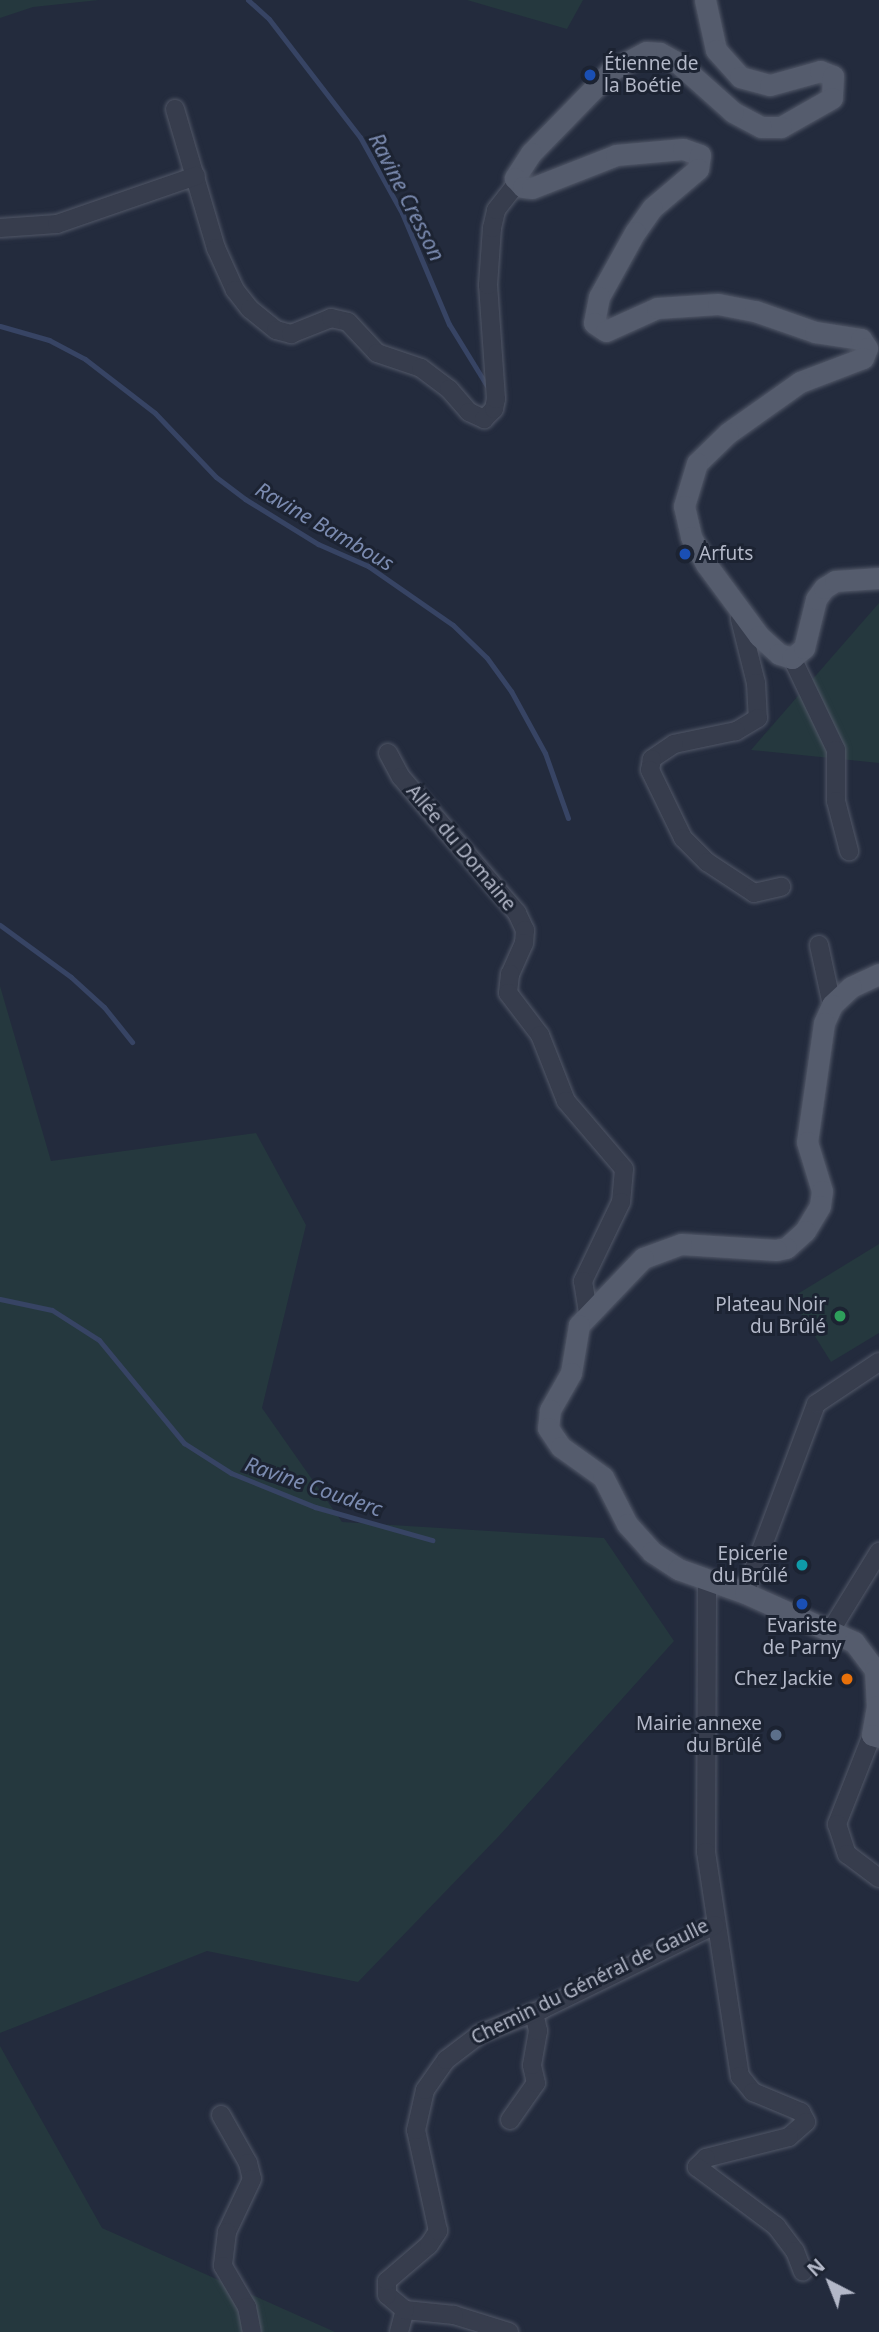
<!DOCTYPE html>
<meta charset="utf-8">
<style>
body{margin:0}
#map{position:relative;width:879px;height:2332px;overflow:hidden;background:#232b3d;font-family:"Noto Sans",sans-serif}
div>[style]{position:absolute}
.green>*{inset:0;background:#25383e}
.stream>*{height:5px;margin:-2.5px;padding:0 2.5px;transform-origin:2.5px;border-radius:2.5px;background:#374464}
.roads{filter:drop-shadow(0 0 2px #525868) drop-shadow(0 0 2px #525868)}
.minor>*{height:18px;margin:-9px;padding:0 9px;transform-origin:9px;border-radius:9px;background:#373d4d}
.major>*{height:21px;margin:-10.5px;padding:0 10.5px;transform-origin:10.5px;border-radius:10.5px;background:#555c6d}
.dots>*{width:19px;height:19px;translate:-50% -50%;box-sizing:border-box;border:4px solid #1c2332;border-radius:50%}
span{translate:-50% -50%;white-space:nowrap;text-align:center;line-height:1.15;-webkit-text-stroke:6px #1c2332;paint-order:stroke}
.poi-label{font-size:19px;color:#b3b8c8}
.left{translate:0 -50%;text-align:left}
.right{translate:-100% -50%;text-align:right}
.street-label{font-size:19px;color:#b3b8c8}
.water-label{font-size:21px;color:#7b8bb0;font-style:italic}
.north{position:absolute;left:795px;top:2248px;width:70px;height:70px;-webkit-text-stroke:5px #1c2332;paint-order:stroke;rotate:318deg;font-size:19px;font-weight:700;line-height:28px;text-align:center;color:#b3b8c8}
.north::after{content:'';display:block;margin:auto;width:24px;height:32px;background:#b3b8c8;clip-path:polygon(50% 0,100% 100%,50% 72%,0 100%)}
</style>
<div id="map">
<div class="green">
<div style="clip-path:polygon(0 0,99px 0,33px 7px,0 18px)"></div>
<div style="clip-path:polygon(467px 0,583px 0,567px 29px)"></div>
<div style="clip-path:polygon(879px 603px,879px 763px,751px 750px)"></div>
<div style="clip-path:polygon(0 986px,51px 1161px,256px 1133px,306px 1225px,262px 1408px,342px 1522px,604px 1538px,674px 1641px,498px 1837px,358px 1982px,207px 1951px,0 2033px)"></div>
<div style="clip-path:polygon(879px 1244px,879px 1333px,831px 1362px,791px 1298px)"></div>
<div style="clip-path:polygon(0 2046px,102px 2228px,335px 2332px,0 2332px)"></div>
</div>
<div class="stream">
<div style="left:248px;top:0;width:28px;rotate:42deg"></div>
<div style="left:269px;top:19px;width:149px;rotate:52.4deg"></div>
<div style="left:360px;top:137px;width:87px;rotate:61.1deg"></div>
<div style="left:402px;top:213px;width:121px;rotate:67.1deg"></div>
<div style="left:449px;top:324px;width:76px;rotate:58.4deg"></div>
<div style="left:0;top:326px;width:51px;rotate:15.9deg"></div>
<div style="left:49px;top:340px;width:41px;rotate:27.8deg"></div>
<div style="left:85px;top:359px;width:88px;rotate:37.6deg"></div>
<div style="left:155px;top:413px;width:88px;rotate:46.4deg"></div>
<div style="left:216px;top:477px;width:36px;rotate:37deg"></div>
<div style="left:245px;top:499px;width:86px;rotate:31.7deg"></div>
<div style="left:318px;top:544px;width:55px;rotate:23.7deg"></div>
<div style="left:368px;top:566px;width:103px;rotate:34.8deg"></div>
<div style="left:453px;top:625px;width:47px;rotate:44.1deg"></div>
<div style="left:487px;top:658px;width:41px;rotate:54deg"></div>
<div style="left:511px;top:691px;width:71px;rotate:61.3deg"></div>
<div style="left:545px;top:753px;width:69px;rotate:70.5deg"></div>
<div style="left:0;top:925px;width:88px;rotate:36.2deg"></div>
<div style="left:71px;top:977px;width:45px;rotate:42.3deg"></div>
<div style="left:104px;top:1007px;width:45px;rotate:51.3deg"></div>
<div style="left:0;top:1299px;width:53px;rotate:11.9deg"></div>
<div style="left:52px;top:1310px;width:56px;rotate:32.6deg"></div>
<div style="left:99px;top:1340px;width:134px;rotate:50.5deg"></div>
<div style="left:184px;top:1443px;width:56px;rotate:32.6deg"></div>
<div style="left:231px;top:1473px;width:91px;rotate:22deg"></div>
<div style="left:315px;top:1507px;width:122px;rotate:15.8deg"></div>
</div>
<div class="roads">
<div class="minor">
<div style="left:175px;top:109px;width:145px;rotate:73.6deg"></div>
<div style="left:216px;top:248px;width:46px;rotate:65.7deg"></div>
<div style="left:235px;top:290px;width:24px;rotate:52deg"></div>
<div style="left:250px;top:309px;width:33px;rotate:39deg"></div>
<div style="left:276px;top:330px;width:16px;rotate:15deg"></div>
<div style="left:291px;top:334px;width:43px;rotate:-21.8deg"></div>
<div style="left:331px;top:318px;width:17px;rotate:13deg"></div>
<div style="left:348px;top:322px;width:42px;rotate:46.9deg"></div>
<div style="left:377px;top:353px;width:46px;rotate:18.8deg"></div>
<div style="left:421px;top:368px;width:35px;rotate:37deg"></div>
<div style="left:449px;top:389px;width:30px;rotate:49deg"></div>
<div style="left:469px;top:412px;width:17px;rotate:25deg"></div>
<div style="left:484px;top:419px;width:14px;rotate:-45deg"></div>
<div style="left:494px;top:409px;width:10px;rotate:-79deg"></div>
<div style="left:496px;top:399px;width:114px;rotate:-94deg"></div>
<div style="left:488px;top:285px;width:57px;rotate:-86deg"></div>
<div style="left:492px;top:228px;width:18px;rotate:-77deg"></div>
<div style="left:496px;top:210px;width:34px;rotate:-52deg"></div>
<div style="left:0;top:228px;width:57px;rotate:-4deg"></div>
<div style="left:57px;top:224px;width:147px;rotate:-19.1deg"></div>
<div style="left:740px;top:619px;width:66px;rotate:76deg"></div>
<div style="left:756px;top:683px;width:35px;rotate:87deg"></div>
<div style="left:758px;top:718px;width:26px;rotate:149deg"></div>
<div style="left:736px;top:731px;width:63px;rotate:168.2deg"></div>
<div style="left:674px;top:744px;width:27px;rotate:146deg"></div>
<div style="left:652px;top:759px;width:11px;rotate:100deg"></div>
<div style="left:650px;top:770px;width:76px;rotate:64.1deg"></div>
<div style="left:683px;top:838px;width:34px;rotate:45deg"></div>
<div style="left:707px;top:862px;width:56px;rotate:33.4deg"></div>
<div style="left:754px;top:893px;width:28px;rotate:-13deg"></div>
<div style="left:792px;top:658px;width:102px;rotate:64.4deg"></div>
<div style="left:836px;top:750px;width:51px;rotate:90deg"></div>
<div style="left:836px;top:801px;width:52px;rotate:75.4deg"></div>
<div style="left:388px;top:753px;width:27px;rotate:62deg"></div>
<div style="left:401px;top:777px;width:179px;rotate:49.5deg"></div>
<div style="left:517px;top:913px;width:19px;rotate:65deg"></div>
<div style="left:525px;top:930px;width:13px;rotate:94deg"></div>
<div style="left:524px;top:943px;width:34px;rotate:114deg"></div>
<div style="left:510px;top:974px;width:19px;rotate:96deg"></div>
<div style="left:508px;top:993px;width:53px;rotate:52.7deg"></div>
<div style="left:540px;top:1035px;width:71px;rotate:68.5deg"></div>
<div style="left:566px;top:1101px;width:89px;rotate:49.5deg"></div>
<div style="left:624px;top:1169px;width:33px;rotate:95deg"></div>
<div style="left:621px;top:1202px;width:88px;rotate:115.7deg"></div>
<div style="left:583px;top:1281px;width:32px;rotate:81deg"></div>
<div style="left:819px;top:945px;width:61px;rotate:77.8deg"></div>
<div style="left:707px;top:1580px;width:272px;rotate:90.2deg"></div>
<div style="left:706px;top:1852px;width:227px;rotate:81.4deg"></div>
<div style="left:740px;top:2076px;width:21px;rotate:51deg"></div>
<div style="left:753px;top:2092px;width:52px;rotate:22.6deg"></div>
<div style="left:801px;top:2112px;width:11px;rotate:63deg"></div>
<div style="left:806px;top:2122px;width:23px;rotate:139deg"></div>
<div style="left:789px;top:2137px;width:86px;rotate:165.8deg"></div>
<div style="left:706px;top:2158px;width:13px;rotate:135deg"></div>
<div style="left:697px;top:2167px;width:99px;rotate:36.8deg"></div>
<div style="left:776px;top:2226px;width:31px;rotate:53deg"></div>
<div style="left:795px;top:2251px;width:22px;rotate:69deg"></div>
<div style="left:745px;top:1593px;width:202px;rotate:-69.4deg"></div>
<div style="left:816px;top:1404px;width:76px;rotate:-33.7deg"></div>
<div style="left:831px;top:1630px;width:92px;rotate:-58.4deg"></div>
<div style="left:872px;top:1735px;width:96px;rotate:111.5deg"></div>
<div style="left:837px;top:1824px;width:32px;rotate:72deg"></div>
<div style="left:847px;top:1854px;width:40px;rotate:37deg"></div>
<div style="left:221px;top:2115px;width:55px;rotate:60.6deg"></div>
<div style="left:248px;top:2163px;width:16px;rotate:76deg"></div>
<div style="left:252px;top:2179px;width:59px;rotate:115.3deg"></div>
<div style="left:227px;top:2232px;width:34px;rotate:97deg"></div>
<div style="left:223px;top:2266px;width:48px;rotate:59.7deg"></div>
<div style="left:247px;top:2307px;width:25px;rotate:79deg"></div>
<div style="left:510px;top:2120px;width:45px;rotate:-54.9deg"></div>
<div style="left:536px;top:2083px;width:18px;rotate:-103deg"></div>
<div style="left:532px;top:2065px;width:35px;rotate:-80deg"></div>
<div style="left:538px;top:2031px;width:19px;rotate:-102deg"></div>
<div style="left:399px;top:2332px;width:23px;rotate:-75deg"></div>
<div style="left:509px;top:2332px;width:58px;rotate:-162.8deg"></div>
<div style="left:454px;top:2315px;width:49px;rotate:-174.2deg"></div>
<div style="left:405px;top:2310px;width:23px;rotate:-140deg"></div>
<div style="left:387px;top:2295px;width:14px;rotate:-90deg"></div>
<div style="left:387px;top:2281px;width:55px;rotate:-40.6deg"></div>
<div style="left:429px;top:2245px;width:17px;rotate:-57deg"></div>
<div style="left:438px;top:2231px;width:103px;rotate:-102.3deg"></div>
<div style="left:416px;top:2130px;width:41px;rotate:-77.3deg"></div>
<div style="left:425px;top:2090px;width:37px;rotate:-55deg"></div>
<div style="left:446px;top:2060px;width:43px;rotate:-37.4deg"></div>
<div style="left:480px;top:2034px;width:68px;rotate:-21.6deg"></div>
<div style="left:543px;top:2009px;width:191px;rotate:-26deg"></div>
</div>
<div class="major">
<div style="left:705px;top:0;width:51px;rotate:77.6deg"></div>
<div style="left:716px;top:50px;width:36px;rotate:48deg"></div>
<div style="left:740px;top:77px;width:31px;rotate:15deg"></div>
<div style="left:770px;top:85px;width:52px;rotate:-15.6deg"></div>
<div style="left:820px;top:71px;width:14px;rotate:21deg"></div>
<div style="left:833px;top:76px;width:22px;rotate:93deg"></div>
<div style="left:832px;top:98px;width:59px;rotate:150.4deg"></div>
<div style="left:781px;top:127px;width:20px;rotate:180deg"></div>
<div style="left:761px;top:127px;width:32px;rotate:-152deg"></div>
<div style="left:733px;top:112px;width:74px;rotate:-138.3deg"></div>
<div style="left:678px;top:63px;width:21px;rotate:-151deg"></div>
<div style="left:660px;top:53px;width:14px;rotate:-176deg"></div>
<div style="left:646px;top:52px;width:40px;rotate:152deg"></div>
<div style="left:611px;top:71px;width:115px;rotate:134.3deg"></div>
<div style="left:531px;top:153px;width:30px;rotate:123deg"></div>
<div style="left:515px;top:178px;width:12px;rotate:48deg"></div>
<div style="left:523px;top:187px;width:9px;rotate:6deg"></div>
<div style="left:532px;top:188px;width:90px;rotate:-21.4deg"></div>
<div style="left:616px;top:155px;width:67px;rotate:-5.1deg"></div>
<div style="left:683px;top:149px;width:18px;rotate:19deg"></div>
<div style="left:700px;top:155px;width:14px;rotate:98deg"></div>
<div style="left:698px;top:169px;width:60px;rotate:139.7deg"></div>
<div style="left:652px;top:208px;width:29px;rotate:125deg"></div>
<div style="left:635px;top:232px;width:74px;rotate:119deg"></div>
<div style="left:599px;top:297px;width:26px;rotate:101deg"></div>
<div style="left:594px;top:323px;width:14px;rotate:34deg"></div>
<div style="left:606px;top:331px;width:56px;rotate:-24.3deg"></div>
<div style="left:657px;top:308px;width:61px;rotate:-3.8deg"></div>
<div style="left:718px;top:304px;width:38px;rotate:11deg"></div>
<div style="left:755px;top:311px;width:64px;rotate:19.3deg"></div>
<div style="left:815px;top:332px;width:47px;rotate:8.7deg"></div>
<div style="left:861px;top:339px;width:11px;rotate:56deg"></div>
<div style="left:867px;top:348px;width:11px;rotate:112deg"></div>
<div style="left:863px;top:358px;width:67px;rotate:159.1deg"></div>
<div style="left:800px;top:382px;width:88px;rotate:144.7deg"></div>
<div style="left:728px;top:433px;width:43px;rotate:135.9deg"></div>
<div style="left:697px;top:463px;width:45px;rotate:106.8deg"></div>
<div style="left:684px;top:506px;width:32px;rotate:77deg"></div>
<div style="left:691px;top:537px;width:31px;rotate:61deg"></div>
<div style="left:706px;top:564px;width:89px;rotate:53.6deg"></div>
<div style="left:759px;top:636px;width:27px;rotate:42deg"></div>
<div style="left:779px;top:654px;width:14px;rotate:17deg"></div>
<div style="left:792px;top:658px;width:16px;rotate:-40deg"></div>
<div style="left:804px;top:648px;width:50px;rotate:-76.2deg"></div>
<div style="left:816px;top:599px;width:14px;rotate:-54deg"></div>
<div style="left:824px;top:588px;width:13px;rotate:-32deg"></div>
<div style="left:835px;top:581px;width:44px;rotate:-3.9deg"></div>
<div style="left:879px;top:974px;width:31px;rotate:155deg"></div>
<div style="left:851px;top:987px;width:26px;rotate:137deg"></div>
<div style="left:832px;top:1005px;width:20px;rotate:114deg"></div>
<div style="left:824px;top:1023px;width:120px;rotate:98.1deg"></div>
<div style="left:807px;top:1142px;width:51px;rotate:73deg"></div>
<div style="left:822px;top:1191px;width:15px;rotate:98deg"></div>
<div style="left:820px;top:1206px;width:29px;rotate:121deg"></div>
<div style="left:805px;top:1231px;width:25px;rotate:138deg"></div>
<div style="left:786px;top:1248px;width:10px;rotate:169deg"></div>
<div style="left:776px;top:1250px;width:95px;rotate:-176.4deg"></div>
<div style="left:681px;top:1244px;width:40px;rotate:159.8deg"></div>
<div style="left:643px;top:1258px;width:93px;rotate:133.7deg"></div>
<div style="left:579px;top:1325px;width:49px;rotate:99.5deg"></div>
<div style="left:571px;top:1373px;width:43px;rotate:119.6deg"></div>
<div style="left:550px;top:1410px;width:18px;rotate:96deg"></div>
<div style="left:548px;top:1428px;width:23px;rotate:56deg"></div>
<div style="left:561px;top:1447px;width:52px;rotate:35.5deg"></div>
<div style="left:603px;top:1477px;width:53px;rotate:62.9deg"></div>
<div style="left:627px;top:1524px;width:38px;rotate:48deg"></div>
<div style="left:652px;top:1552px;width:31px;rotate:33deg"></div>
<div style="left:678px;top:1569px;width:71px;rotate:19.7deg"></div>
<div style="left:745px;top:1593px;width:120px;rotate:24.2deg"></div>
<div style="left:854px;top:1642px;width:35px;rotate:53deg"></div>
<div style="left:875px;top:1670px;width:36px;rotate:87deg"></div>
<div style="left:877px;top:1706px;width:29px;rotate:100deg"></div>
<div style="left:872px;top:1735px;width:7px;rotate:16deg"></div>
</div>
</div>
<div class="dots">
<div style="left:590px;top:75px;background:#1a4fb4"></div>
<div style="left:685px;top:554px;background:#1a4fb4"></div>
<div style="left:840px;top:1316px;background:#2e9e5b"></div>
<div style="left:802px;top:1565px;background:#0f9aa8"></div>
<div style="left:802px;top:1604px;background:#1a4fb4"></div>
<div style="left:847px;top:1679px;background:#e8710a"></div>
<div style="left:776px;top:1735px;background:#5c6f8a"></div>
</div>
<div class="poi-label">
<span class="left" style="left:604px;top:75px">Étienne de<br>la Boétie</span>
<span class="left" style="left:699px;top:554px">Arfuts</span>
<span class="right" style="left:826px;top:1316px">Plateau Noir<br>du Brûlé</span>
<span class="right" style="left:788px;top:1565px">Epicerie<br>du Brûlé</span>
<span style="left:802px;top:1637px">Evariste<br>de Parny</span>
<span class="right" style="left:833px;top:1679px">Chez Jackie</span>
<span class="right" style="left:762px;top:1735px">Mairie annexe<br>du Brûlé</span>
</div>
<div class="street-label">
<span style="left:461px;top:848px;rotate:50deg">Allée du Domaine</span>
<span style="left:590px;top:1982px;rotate:-26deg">Chemin du Général de Gaulle</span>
</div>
<div class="water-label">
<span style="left:407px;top:197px;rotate:63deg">Ravine Cresson</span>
<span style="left:325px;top:526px;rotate:30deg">Ravine Bambous</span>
<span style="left:314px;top:1486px;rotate:19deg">Ravine Couderc</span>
</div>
<div class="north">N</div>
</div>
